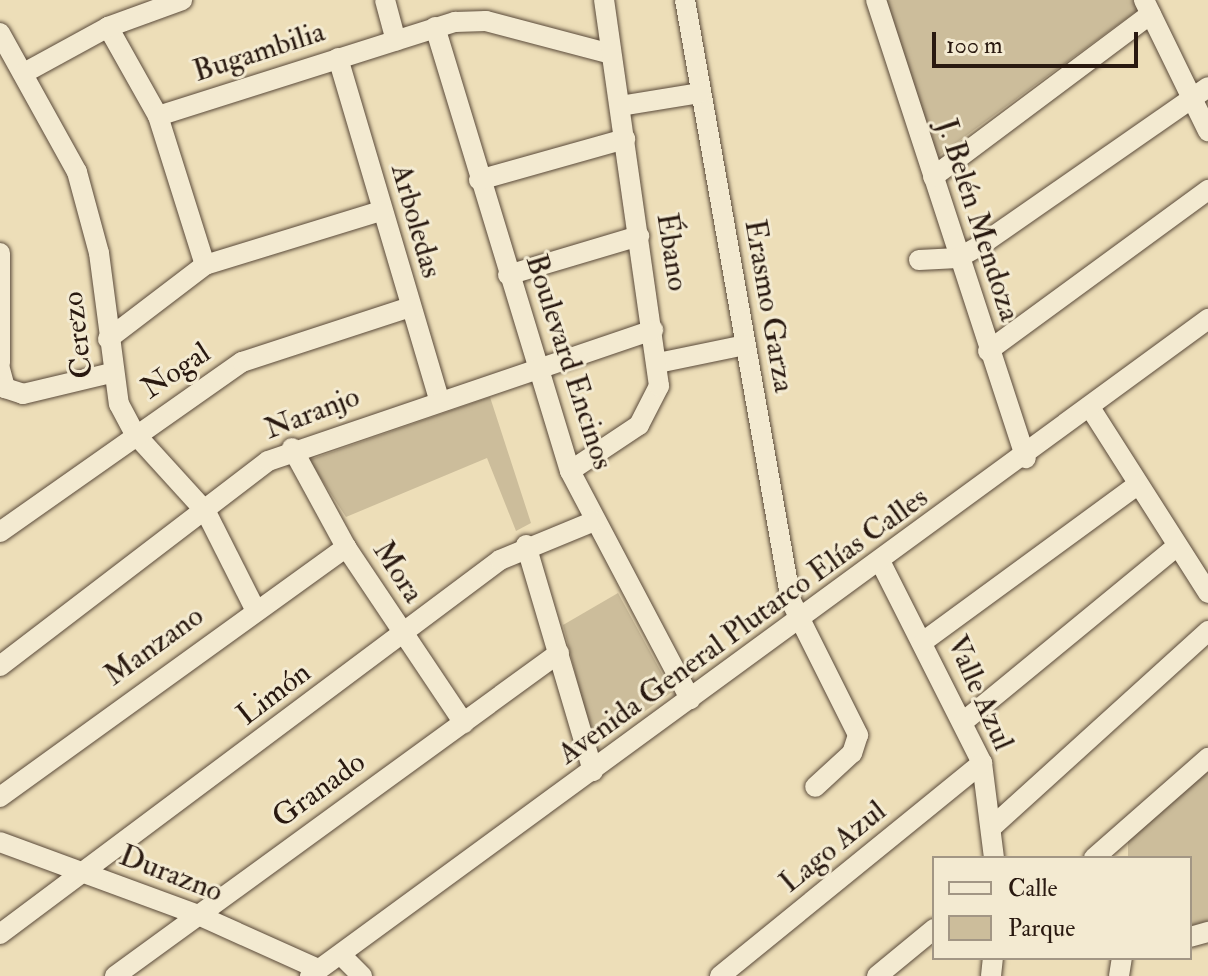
<!DOCTYPE html>
<meta charset="utf-8">
<style>
body{margin:0}
#map{position:relative;width:1208px;height:976px;overflow:hidden;background:#eddeb8;font-family:"IM FELL Double Pica",serif}
div>[style]{position:absolute}
.green>*{inset:0;background:#ccbd9b}
.roads{filter:drop-shadow(0 0 2px #5a4a3a) drop-shadow(0 0 2px #5a4a3a)}
.minor>*{height:20px;margin:-10px;padding:0 10px;transform-origin:10px;border-radius:10px;background:#f3ead1}
span{translate:-50% -50%;white-space:nowrap;text-align:center;line-height:1.15;-webkit-text-stroke:6px #f3ead1;paint-order:stroke}
.street-label{font-size:30px;color:#291910}
.legend{position:absolute;left:932px;top:856px;width:260px;height:104px;box-sizing:border-box;background:#f3ead1;border:2px solid #a29684;margin:0;padding:10px 14px;list-style:none;font-size:24px;color:#291910}
.legend li{display:flex;align-items:center;gap:16px;height:40px}
.legend b{width:40px;border:2px solid #a29684}
.scale{position:absolute;left:932px;top:32px;width:206px;height:36px;box-sizing:border-box;border:4px solid #291910;border-top:0;padding-left:10px;font-size:24px;line-height:28px;white-space:nowrap;color:#291910;-webkit-text-stroke:6px #f3ead1;paint-order:stroke}
</style>
<div id="map">
<div class="green">
<div style="clip-path:polygon(882px 0,1133px 0,1138px 10px,934px 159px)"></div>
<div style="clip-path:polygon(490px 397px,531px 523px,516px 531px,487px 458px,346px 517px,309px 460px)"></div>
<div style="clip-path:polygon(618px 593px,672px 692px,594px 747px,563px 625px)"></div>
<div style="clip-path:polygon(1208px 767px,1208px 921px,1190px 926px,1190px 858px,1128px 858px,1128px 836px)"></div>
</div>
<div class="roads">
<div class="minor">
<div style="left:385px;top:0;width:42px;rotate:75deg"></div>
<div style="left:685px;top:0;width:610px;rotate:80deg"></div>
<div style="left:791px;top:601px;width:150px;rotate:63.4deg"></div>
<div style="left:858px;top:735px;width:19px;rotate:108deg"></div>
<div style="left:852px;top:753px;width:50px;rotate:137.4deg"></div>
<div style="left:876px;top:0;width:482px;rotate:71.9deg"></div>
<div style="left:1144px;top:0;width:146px;rotate:64deg"></div>
<div style="left:108px;top:27px;width:102px;rotate:60.7deg"></div>
<div style="left:158px;top:116px;width:156px;rotate:72.5deg"></div>
<div style="left:435px;top:27px;width:464px;rotate:73.1deg"></div>
<div style="left:570px;top:471px;width:258px;rotate:62.2deg"></div>
<div style="left:0;top:33px;width:159px;rotate:61deg"></div>
<div style="left:77px;top:172px;width:84px;rotate:74.8deg"></div>
<div style="left:99px;top:253px;width:152px;rotate:82.5deg"></div>
<div style="left:119px;top:404px;width:34px;rotate:62deg"></div>
<div style="left:135px;top:434px;width:105px;rotate:47.7deg"></div>
<div style="left:206px;top:512px;width:109px;rotate:63.2deg"></div>
<div style="left:338px;top:58px;width:357px;rotate:73.5deg"></div>
<div style="left:24px;top:73px;width:96px;rotate:-28.7deg"></div>
<div style="left:108px;top:27px;width:79px;rotate:-20deg"></div>
<div style="left:620px;top:106px;width:81px;rotate:-9.2deg"></div>
<div style="left:158px;top:116px;width:312px;rotate:-17.6deg"></div>
<div style="left:455px;top:22px;width:31px;rotate:-2deg"></div>
<div style="left:486px;top:21px;width:129px;rotate:14.8deg"></div>
<div style="left:933px;top:177px;width:272px;rotate:-36.8deg"></div>
<div style="left:479px;top:180px;width:152px;rotate:-15.7deg"></div>
<div style="left:0;top:253px;width:110px;rotate:90deg"></div>
<div style="left:919px;top:260px;width:39px;rotate:-3deg"></div>
<div style="left:958px;top:258px;width:23px;rotate:-29deg"></div>
<div style="left:978px;top:247px;width:280px;rotate:-34.8deg"></div>
<div style="left:508px;top:275px;width:137px;rotate:-16.6deg"></div>
<div style="left:108px;top:339px;width:122px;rotate:-37.3deg"></div>
<div style="left:205px;top:265px;width:183px;rotate:-17.1deg"></div>
<div style="left:988px;top:351px;width:273px;rotate:-36.2deg"></div>
<div style="left:658px;top:363px;width:89px;rotate:-11.7deg"></div>
<div style="left:0;top:369px;width:20px;rotate:75deg"></div>
<div style="left:5px;top:388px;width:19px;rotate:18deg"></div>
<div style="left:23px;top:394px;width:90px;rotate:-13.4deg"></div>
<div style="left:1091px;top:409px;width:218px;rotate:57.5deg"></div>
<div style="left:292px;top:448px;width:113px;rotate:61.4deg"></div>
<div style="left:346px;top:547px;width:212px;rotate:56.2deg"></div>
<div style="left:570px;top:471px;width:83px;rotate:-33.7deg"></div>
<div style="left:639px;top:425px;width:44px;rotate:-62.9deg"></div>
<div style="left:659px;top:386px;width:390px;rotate:-98.1deg"></div>
<div style="left:0;top:532px;width:296px;rotate:-35.1deg"></div>
<div style="left:242px;top:362px;width:177px;rotate:-18.1deg"></div>
<div style="left:526px;top:545px;width:236px;rotate:73.5deg"></div>
<div style="left:881px;top:563px;width:224px;rotate:63.2deg"></div>
<div style="left:982px;top:763px;width:96px;rotate:82.8deg"></div>
<div style="left:924px;top:641px;width:264px;rotate:-36.2deg"></div>
<div style="left:0;top:666px;width:337px;rotate:-37.4deg"></div>
<div style="left:268px;top:461px;width:407px;rotate:-18.8deg"></div>
<div style="left:963px;top:722px;width:276px;rotate:-39.4deg"></div>
<div style="left:0;top:797px;width:427px;rotate:-35.8deg"></div>
<div style="left:992px;top:827px;width:292px;rotate:-42.2deg"></div>
<div style="left:0;top:842px;width:211px;rotate:20.2deg"></div>
<div style="left:198px;top:915px;width:132px;rotate:24.2deg"></div>
<div style="left:1094px;top:858px;width:152px;rotate:-41.3deg"></div>
<div style="left:0;top:934px;width:624px;rotate:-36.8deg"></div>
<div style="left:500px;top:560px;width:102px;rotate:-22.5deg"></div>
<div style="left:1190px;top:937px;width:19px;rotate:-16deg"></div>
<div style="left:341px;top:955px;width:30px;rotate:45deg"></div>
<div style="left:115px;top:976px;width:549px;rotate:-36.04deg"></div>
<div style="left:310px;top:976px;width:1113px;rotate:-36.19deg"></div>
<div style="left:720px;top:976px;width:338px;rotate:-39.1deg"></div>
<div style="left:877px;top:976px;width:74px;rotate:-39.5deg"></div>
<div style="left:991px;top:976px;width:18px;rotate:-84deg"></div>
<div style="left:1119px;top:976px;width:18px;rotate:-81deg"></div>
</div>
</div>
<div class="street-label">
<span style="left:259px;top:52px;rotate:-18deg">Bugambilia</span>
<span style="left:978px;top:220px;rotate:72deg">J. Belén Mendoza</span>
<span style="left:416px;top:221px;rotate:74deg">Arboledas</span>
<span style="left:672px;top:252px;rotate:81deg">Ébano</span>
<span style="left:769px;top:306px;rotate:80deg">Erasmo Garza</span>
<span style="left:78px;top:335px;rotate:-97deg">Cerezo</span>
<span style="left:569px;top:362px;rotate:72deg">Boulevard Encinos</span>
<span style="left:176px;top:371px;rotate:-34deg">Nogal</span>
<span style="left:312px;top:413px;rotate:-21deg">Naranjo</span>
<span style="left:398px;top:572px;rotate:57deg">Mora</span>
<span style="left:743px;top:626px;rotate:-36deg">Avenida General Plutarco Elías Calles</span>
<span style="left:154px;top:646px;rotate:-36deg">Manzano</span>
<span style="left:980px;top:693px;rotate:66deg">Valle Azul</span>
<span style="left:274px;top:694px;rotate:-37deg">Limón</span>
<span style="left:319px;top:790px;rotate:-36deg">Granado</span>
<span style="left:833px;top:847px;rotate:-39deg">Lago Azul</span>
<span style="left:171px;top:874px;rotate:21deg">Durazno</span>
</div>
<ul class="legend">
<li><b style="height:10px;background:#f3ead1"></b>Calle</li>
<li><b style="height:22px;background:#ccbd9b"></b>Parque</li>
</ul>
<div class="scale">100 m</div>
</div>
